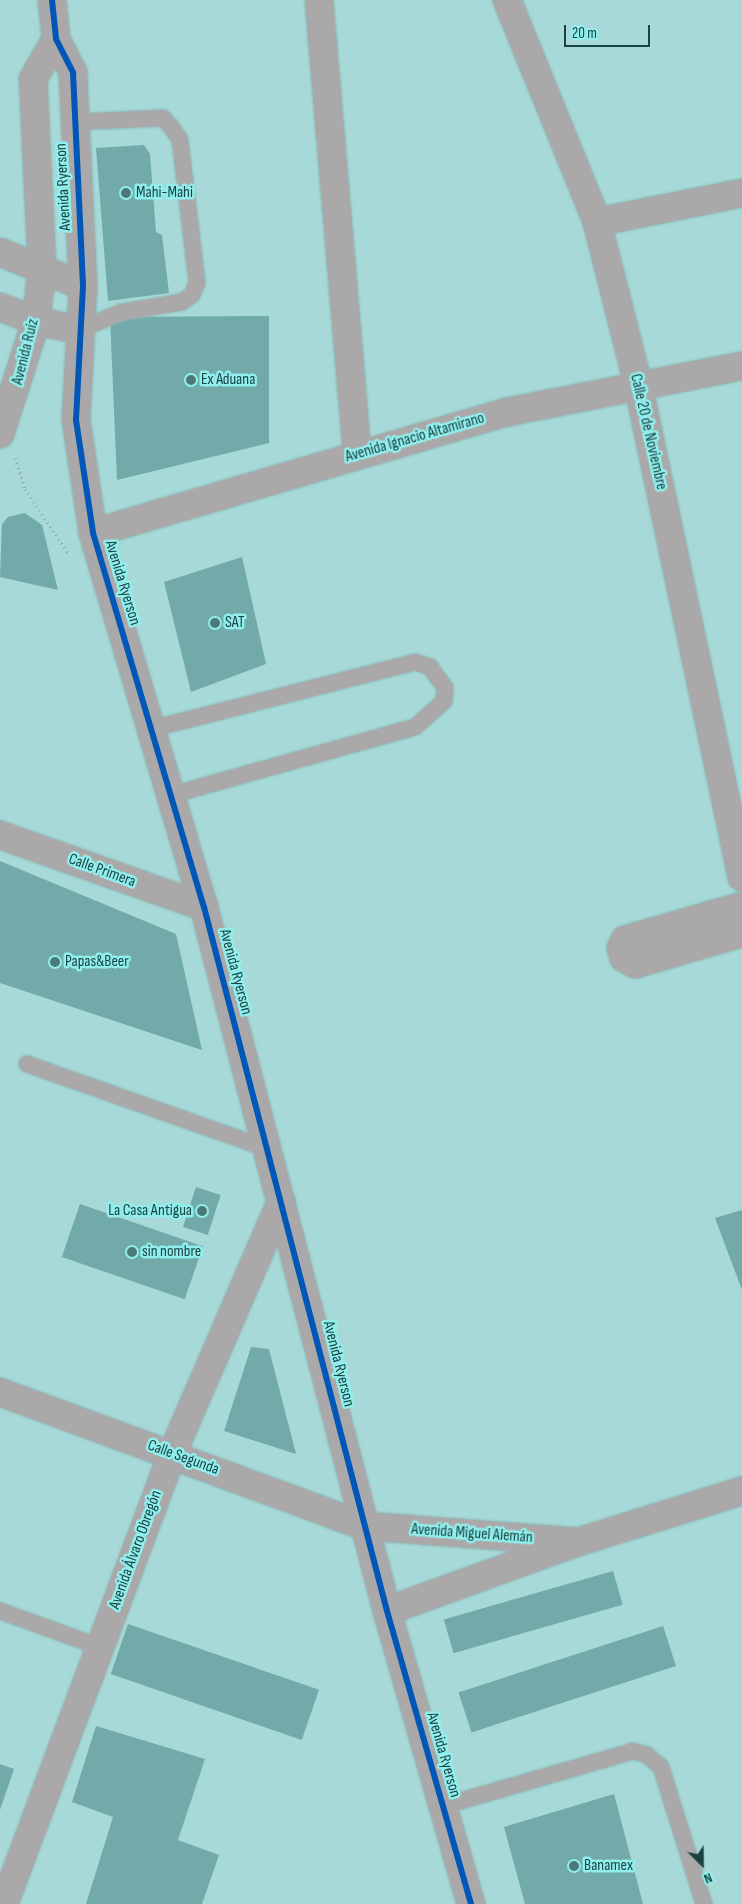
<!DOCTYPE html>
<meta charset="utf-8">
<style>
body{margin:0}
#map{position:relative;width:742px;height:1904px;overflow:hidden;background:#a6d9d8;font-family:"Sofia Sans Condensed",sans-serif}
div>[style]{position:absolute}
.building>*{inset:0;background:#72aaa9;transform-origin:0 0}
.path>*{height:3px;margin-top:-1.5px;transform-origin:0;background:repeating-linear-gradient(90deg,#939d9c 0 1px,transparent 0 5px)}
.roads{filter:drop-shadow(0 0 1px #8eb7b6) drop-shadow(0 0 1px #8eb7b6)}
.lane>*{height:16px;margin:-8px;padding:0 8px;transform-origin:8px;border-radius:8px;background:#aaa8a8}
.street>*{height:28px;margin:-14px;padding:0 14px;transform-origin:14px;border-radius:14px;background:#aaa8a8}
.cycleway>*{height:6px;margin:-3px;padding:0 3px;transform-origin:3px;border-radius:3px;background:#0057b8}
.dots>*{width:14px;height:14px;translate:-50% -50%;box-sizing:border-box;border:2px solid #90efec;border-radius:50%}
span{translate:-50% -50%;white-space:nowrap;text-align:center;line-height:1.15;-webkit-text-stroke:5px #90efec;paint-order:stroke}
.street-label{font-size:16px;color:#1b4343}
.poi-label{font-size:16px;color:#1b4343}
.left{translate:0 -50%;text-align:left}
.right{translate:-100% -50%;text-align:right}
.north{position:absolute;left:677px;top:1839px;width:50px;height:50px;-webkit-text-stroke:4px #90efec;paint-order:stroke;rotate:157deg;font-size:14px;font-weight:700;line-height:20px;text-align:center;color:#1b4343}
.north::after{content:'';display:block;margin:auto;width:18px;height:22px;background:#1b4343;clip-path:polygon(50% 0,100% 100%,50% 72%,0 100%)}
.scale{position:absolute;left:564px;top:25px;width:86px;height:22px;box-sizing:border-box;border:2px solid #1b4343;border-top:0;padding-left:6px;font-size:15px;line-height:18px;white-space:nowrap;color:#1b4343;-webkit-text-stroke:4px #90efec;paint-order:stroke}
</style>
<div id="map">
<div class="building">
<div style="clip-path:polygon(144px 145px,150px 154px,156px 232px,162px 235px,169px 293px,108px 301px,96px 148px)"></div>
<div style="clip-path:polygon(269px 316px,269px 443px,117px 480px,110px 317px)"></div>
<div style="clip-path:polygon(25px 513px,42px 525px,58px 590px,0 577px,2px 524px,8px 517px)"></div>
<div style="clip-path:polygon(242px 557px,266px 664px,191px 692px,164px 582px)"></div>
<div style="clip-path:polygon(0 861px,176px 934px,202px 1050px,0 983px)"></div>
<div style="left:196px;top:1187px;width:26px;height:42px;rotate:18deg"></div>
<div style="left:80px;top:1204px;width:130px;height:56px;rotate:19deg"></div>
<div style="clip-path:polygon(742px 1210px,742px 1290px,715px 1218px)"></div>
<div style="clip-path:polygon(251px 1347px,269px 1349px,296px 1454px,224px 1431px)"></div>
<div style="left:613px;top:1571px;width:35px;height:176px;rotate:74deg"></div>
<div style="left:128px;top:1624px;width:202px;height:53px;rotate:19deg"></div>
<div style="left:663px;top:1626px;width:42px;height:215px;rotate:72deg"></div>
<div style="clip-path:polygon(96px 1726px,205px 1759px,178px 1840px,219px 1855px,202px 1904px,86px 1904px,113px 1817px,72px 1802px)"></div>
<div style="clip-path:polygon(0 1764px,14px 1769px,0 1810px)"></div>
<div style="clip-path:polygon(614px 1794px,643px 1904px,525px 1904px,504px 1827px)"></div>
</div>
<div class="path">
<div style="left:15px;top:458px;width:33px;rotate:72deg"></div>
<div style="left:25px;top:489px;width:76px;rotate:56.3deg"></div>
</div>
<div class="roads">
<div class="lane">
<div style="left:75px;top:122px;width:88px;rotate:-2.6deg"></div>
<div style="left:163px;top:118px;width:13px;rotate:48deg"></div>
<div style="left:172px;top:128px;width:14px;rotate:56deg"></div>
<div style="left:180px;top:140px;width:144px;rotate:83.2deg"></div>
<div style="left:197px;top:283px;width:13px;rotate:113deg"></div>
<div style="left:192px;top:295px;width:12px;rotate:145deg"></div>
<div style="left:182px;top:302px;width:61px;rotate:170.5deg"></div>
<div style="left:122px;top:312px;width:47px;rotate:157.3deg"></div>
<div style="left:151px;top:729px;width:272px;rotate:-14.2deg"></div>
<div style="left:415px;top:662px;width:16px;rotate:18deg"></div>
<div style="left:430px;top:667px;width:26px;rotate:54deg"></div>
<div style="left:445px;top:688px;width:13px;rotate:94deg"></div>
<div style="left:444px;top:701px;width:39px;rotate:138deg"></div>
<div style="left:415px;top:727px;width:253px;rotate:164.4deg"></div>
<div style="left:27px;top:1064px;width:256px;rotate:19.4deg"></div>
<div style="left:0;top:1611px;width:106px;rotate:19.8deg"></div>
<div style="left:443px;top:1806px;width:198px;rotate:-16.1deg"></div>
<div style="left:633px;top:1751px;width:15px;rotate:16deg"></div>
<div style="left:647px;top:1755px;width:18px;rotate:41deg"></div>
<div style="left:661px;top:1767px;width:144px;rotate:72.6deg"></div>
</div>
<div class="street">
<div style="left:52px;top:0;width:39px;rotate:84deg"></div>
<div style="left:56px;top:39px;width:38px;rotate:63deg"></div>
<div style="left:73px;top:73px;width:213px;rotate:87.3deg"></div>
<div style="left:83px;top:286px;width:134px;rotate:93deg"></div>
<div style="left:76px;top:420px;width:114px;rotate:81.4deg"></div>
<div style="left:93px;top:533px;width:390px;rotate:73.5deg"></div>
<div style="left:204px;top:907px;width:727px;rotate:75.43deg"></div>
<div style="left:387px;top:1611px;width:305px;rotate:74deg"></div>
<div style="left:319px;top:0;width:456px;rotate:85.2deg"></div>
<div style="left:507px;top:0;width:240px;rotate:67.9deg"></div>
<div style="left:597px;top:222px;width:167px;rotate:75.8deg"></div>
<div style="left:638px;top:384px;width:504px;rotate:78.09deg"></div>
<div style="left:597px;top:222px;width:148px;rotate:-11.3deg"></div>
<div style="left:0;top:252px;width:90px;rotate:22.3deg"></div>
<div style="left:0;top:307px;width:39px;rotate:21deg"></div>
<div style="left:36px;top:321px;width:44px;rotate:11.8deg"></div>
<div style="left:0;top:434px;width:119px;rotate:-72.3deg"></div>
<div style="left:36px;top:321px;width:53px;rotate:-83.5deg"></div>
<div style="left:42px;top:268px;width:189px;rotate:-92.7deg"></div>
<div style="left:33px;top:79px;width:46px;rotate:-60.1deg"></div>
<div style="left:93px;top:533px;width:431px;rotate:-16.3deg"></div>
<div style="left:507px;top:412px;width:239px;rotate:-11.1deg"></div>
<div style="left:0;top:835px;width:216px;rotate:19.4deg"></div>
<div style="left:742px;top:906px;width:122px;rotate:163.8deg"></div>
<div style="left:625px;top:940px;width:9px;rotate:117deg"></div>
<div style="left:621px;top:948px;width:10px;rotate:73deg"></div>
<div style="left:624px;top:958px;width:13px;rotate:29deg"></div>
<div style="left:635px;top:964px;width:111px;rotate:-16.2deg"></div>
<div style="left:0;top:1392px;width:389px;rotate:20.2deg"></div>
<div style="left:365px;top:1526px;width:214px;rotate:4.3deg"></div>
<div style="left:387px;top:1611px;width:203px;rotate:-19.9deg"></div>
<div style="left:578px;top:1542px;width:172px;rotate:-17.3deg"></div>
<div style="left:4px;top:1904px;width:480px;rotate:-69.5deg"></div>
<div style="left:172px;top:1454px;width:275px;rotate:-66.6deg"></div>
</div>
</div>
<div class="cycleway">
<div style="left:52px;top:0;width:39px;rotate:84deg"></div>
<div style="left:56px;top:39px;width:38px;rotate:63deg"></div>
<div style="left:73px;top:73px;width:213px;rotate:87.3deg"></div>
<div style="left:83px;top:286px;width:134px;rotate:93deg"></div>
<div style="left:76px;top:420px;width:114px;rotate:81.4deg"></div>
<div style="left:93px;top:533px;width:390px;rotate:73.5deg"></div>
<div style="left:204px;top:907px;width:727px;rotate:75.43deg"></div>
<div style="left:387px;top:1611px;width:305px;rotate:74deg"></div>
</div>
<div class="dots">
<div style="left:126px;top:193px;background:#4c7877"></div>
<div style="left:191px;top:380px;background:#4c7877"></div>
<div style="left:215px;top:623px;background:#4c7877"></div>
<div style="left:55px;top:962px;background:#4c7877"></div>
<div style="left:202px;top:1211px;background:#4c7877"></div>
<div style="left:132px;top:1252px;background:#4c7877"></div>
<div style="left:574px;top:1866px;background:#4c7877"></div>
</div>
<div class="street-label">
<span style="left:64px;top:187px;rotate:-93deg">Avenida Ryerson</span>
<span style="left:26px;top:352px;rotate:-76deg">Avenida Ruíz</span>
<span style="left:648px;top:432px;rotate:77deg">Calle 20 de Noviembre</span>
<span style="left:415px;top:438px;rotate:-16deg">Avenida Ignacio Altamirano</span>
<span style="left:122px;top:583px;rotate:73deg">Avenida Ryerson</span>
<span style="left:102px;top:871px;rotate:20deg">Calle Primera</span>
<span style="left:235px;top:972px;rotate:75deg">Avenida Ryerson</span>
<span style="left:338px;top:1364px;rotate:76deg">Avenida Ryerson</span>
<span style="left:183px;top:1458px;rotate:20deg">Calle Segunda</span>
<span style="left:472px;top:1534px;rotate:4deg">Avenida Miguel Alemán</span>
<span style="left:136px;top:1550px;rotate:-70deg">Avenida Álvaro Obregón</span>
<span style="left:443px;top:1755px;rotate:74deg">Avenida Ryerson</span>
</div>
<div class="poi-label">
<span class="left" style="left:136px;top:193px">Mahi-Mahi</span>
<span class="left" style="left:201px;top:380px">Ex Aduana</span>
<span class="left" style="left:225px;top:623px">SAT</span>
<span class="left" style="left:65px;top:962px">Papas&amp;Beer</span>
<span class="right" style="left:192px;top:1211px">La Casa Antigua</span>
<span class="left" style="left:142px;top:1252px">sin nombre</span>
<span class="left" style="left:584px;top:1866px">Banamex</span>
</div>
<div class="north">N</div>
<div class="scale">20 m</div>
</div>
